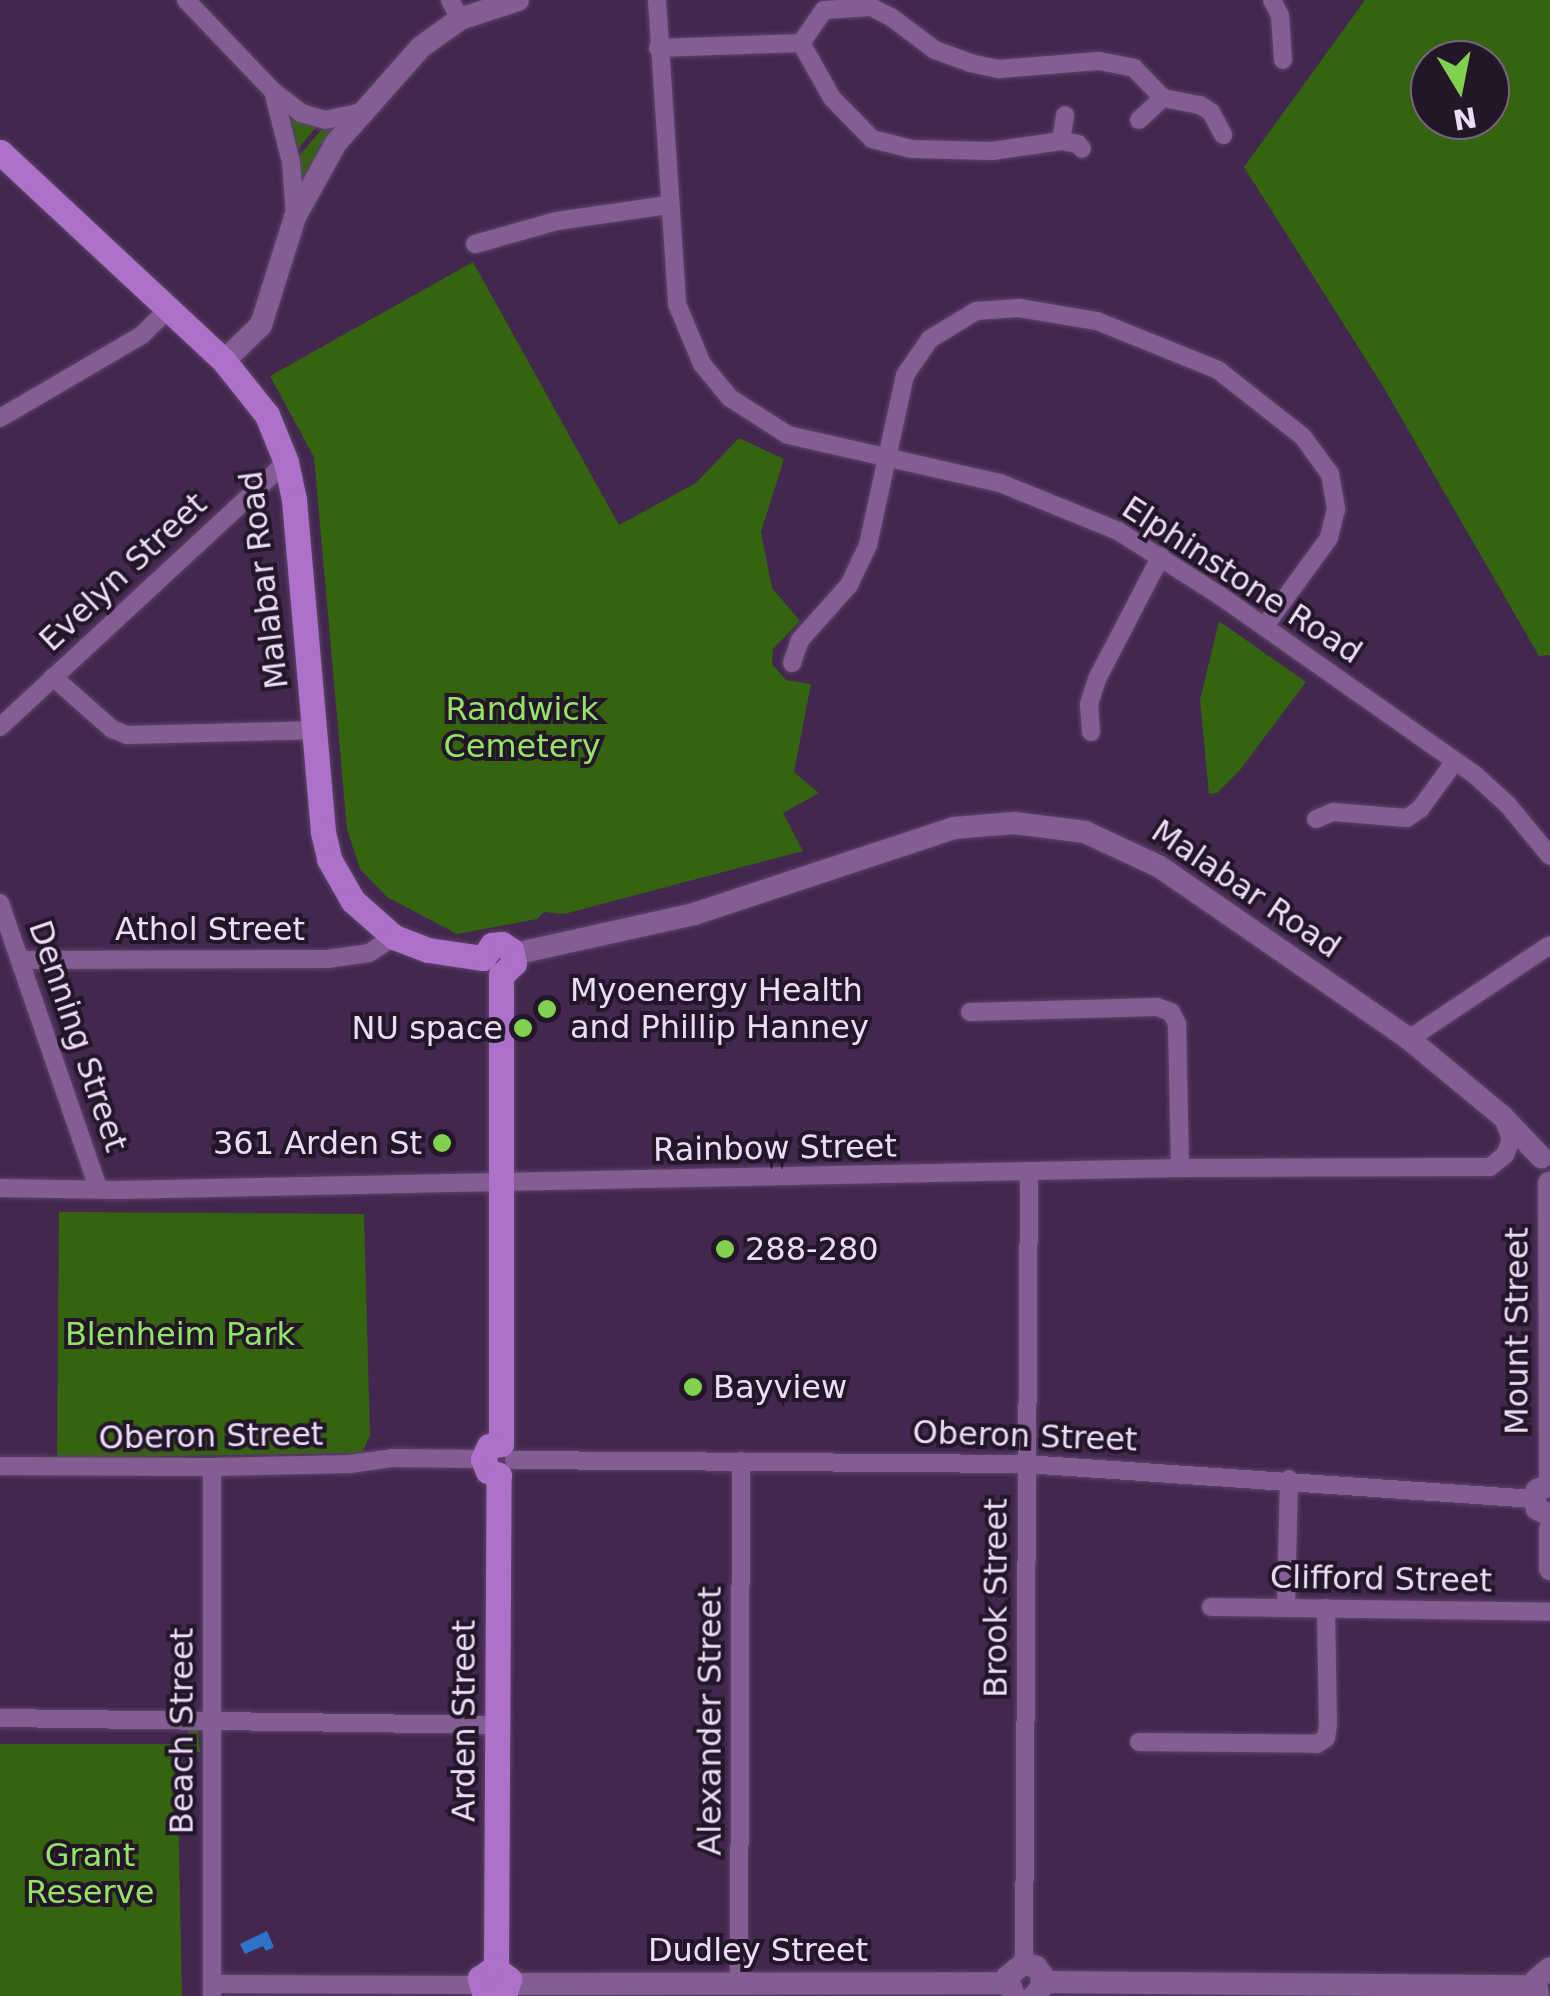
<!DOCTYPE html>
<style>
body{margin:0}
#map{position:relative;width:1550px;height:1996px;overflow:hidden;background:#42274e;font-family:"DejaVu Sans",sans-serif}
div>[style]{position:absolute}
.green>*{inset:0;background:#356310}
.water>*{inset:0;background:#2d74c8}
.roads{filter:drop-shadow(0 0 2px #5d4469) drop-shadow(0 0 2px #5d4469)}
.minor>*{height:18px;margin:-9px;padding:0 9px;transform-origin:9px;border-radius:9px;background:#835d94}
.tertiary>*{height:22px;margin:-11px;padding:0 11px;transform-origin:11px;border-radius:11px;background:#835d94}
.secondary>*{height:25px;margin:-12.5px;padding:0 12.5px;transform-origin:12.5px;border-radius:12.5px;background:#ae71c9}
.dots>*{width:28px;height:28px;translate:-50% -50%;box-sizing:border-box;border:5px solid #221628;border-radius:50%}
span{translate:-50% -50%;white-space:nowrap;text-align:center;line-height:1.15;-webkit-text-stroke:8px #221628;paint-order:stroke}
.street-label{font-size:32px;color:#ecdcf4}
.park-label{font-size:32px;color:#96e466}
.poi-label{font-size:32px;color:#ecdcf4}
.left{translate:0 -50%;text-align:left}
.right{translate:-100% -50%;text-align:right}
.north{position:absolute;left:1410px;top:40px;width:100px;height:100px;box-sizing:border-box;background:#221628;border:2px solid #73657a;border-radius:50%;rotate:170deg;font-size:28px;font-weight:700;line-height:40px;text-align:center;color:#ecdcf4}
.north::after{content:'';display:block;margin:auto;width:35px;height:45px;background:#82d04f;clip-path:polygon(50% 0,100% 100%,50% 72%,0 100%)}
</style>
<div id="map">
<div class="green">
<div style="clip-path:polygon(evenodd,1365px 0,1550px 0,1550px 655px,1539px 656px,1381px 383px,1244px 167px,1365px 0,1430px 60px,1490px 60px,1490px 120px,1430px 120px,1430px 60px)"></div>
<div style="clip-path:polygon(283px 105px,316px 127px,298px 149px,296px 142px)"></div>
<div style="clip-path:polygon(323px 128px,340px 128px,302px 187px,299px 156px)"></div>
<div style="clip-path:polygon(473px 262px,619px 525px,696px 483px,739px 438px,784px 459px,761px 532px,772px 588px,800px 621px,773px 649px,772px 664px,786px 680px,811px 684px,794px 772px,819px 793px,783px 813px,803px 851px,564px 914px,544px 912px,537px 919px,457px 934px,387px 897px,360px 869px,347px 829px,314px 457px,270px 376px)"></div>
<div style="clip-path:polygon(1219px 621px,1306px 682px,1240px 770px,1217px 793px,1209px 794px,1200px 700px)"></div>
<div style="clip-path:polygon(59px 1212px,364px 1214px,370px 1435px,362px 1453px,57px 1458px)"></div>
<div style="clip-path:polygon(188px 1725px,198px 1731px,200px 1752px,177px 1753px,182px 1996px,0 1996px,0 1744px,188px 1744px)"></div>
</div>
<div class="water">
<div style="clip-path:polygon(267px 1931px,274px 1947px,266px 1951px,263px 1946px,245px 1954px,240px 1944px)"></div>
</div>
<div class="roads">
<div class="minor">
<div style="left:186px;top:0;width:126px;rotate:46.3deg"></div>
<div style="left:273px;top:91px;width:36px;rotate:38deg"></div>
<div style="left:301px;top:113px;width:25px;rotate:16deg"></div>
<div style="left:325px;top:120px;width:38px;rotate:-12deg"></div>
<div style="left:450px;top:0;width:21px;rotate:62deg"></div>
<div style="left:657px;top:0;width:305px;rotate:86.2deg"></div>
<div style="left:677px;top:304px;width:65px;rotate:67.4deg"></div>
<div style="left:702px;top:364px;width:44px;rotate:50.5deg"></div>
<div style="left:730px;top:398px;width:69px;rotate:32.5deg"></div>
<div style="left:788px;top:435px;width:217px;rotate:12.8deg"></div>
<div style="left:1000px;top:483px;width:127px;rotate:22.1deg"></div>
<div style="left:1118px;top:531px;width:123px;rotate:32.4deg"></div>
<div style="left:1222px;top:597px;width:308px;rotate:35.1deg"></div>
<div style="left:1474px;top:774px;width:46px;rotate:42.4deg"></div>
<div style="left:1508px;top:805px;width:66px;rotate:50.5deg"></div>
<div style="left:1272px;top:0;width:18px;rotate:63deg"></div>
<div style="left:1280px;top:16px;width:44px;rotate:86.1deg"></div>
<div style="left:801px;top:43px;width:63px;rotate:60.6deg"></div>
<div style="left:832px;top:98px;width:57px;rotate:45.7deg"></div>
<div style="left:872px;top:139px;width:41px;rotate:14deg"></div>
<div style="left:912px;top:149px;width:80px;rotate:1.4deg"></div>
<div style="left:992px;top:151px;width:70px;rotate:-8.2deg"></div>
<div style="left:1061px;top:141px;width:17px;rotate:10deg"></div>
<div style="left:1078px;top:144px;width:6px;rotate:51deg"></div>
<div style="left:658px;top:48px;width:143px;rotate:-2deg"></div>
<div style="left:801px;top:43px;width:40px;rotate:-55.1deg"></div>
<div style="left:824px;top:10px;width:47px;rotate:-3.7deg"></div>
<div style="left:871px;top:7px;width:22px;rotate:27deg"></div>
<div style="left:891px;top:17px;width:55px;rotate:36.9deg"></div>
<div style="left:935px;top:50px;width:37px;rotate:20deg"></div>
<div style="left:970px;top:63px;width:30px;rotate:12deg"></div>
<div style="left:999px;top:69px;width:100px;rotate:-4.6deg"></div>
<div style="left:1099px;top:61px;width:36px;rotate:11deg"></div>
<div style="left:1134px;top:68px;width:42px;rotate:46deg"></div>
<div style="left:1163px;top:98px;width:38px;rotate:11deg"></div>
<div style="left:1200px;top:105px;width:13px;rotate:32deg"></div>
<div style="left:1211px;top:112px;width:26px;rotate:62deg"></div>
<div style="left:273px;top:91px;width:73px;rotate:75.8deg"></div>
<div style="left:291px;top:162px;width:55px;rotate:85.8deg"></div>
<div style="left:1139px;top:120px;width:33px;rotate:-43deg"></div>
<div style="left:1061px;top:141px;width:26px;rotate:-81deg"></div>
<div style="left:475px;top:244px;width:85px;rotate:-15.7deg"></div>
<div style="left:557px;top:221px;width:112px;rotate:-8.2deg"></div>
<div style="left:0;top:418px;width:164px;rotate:-30.3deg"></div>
<div style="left:142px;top:335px;width:37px;rotate:-45deg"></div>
<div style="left:792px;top:663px;width:24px;rotate:-71deg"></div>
<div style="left:800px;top:640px;width:74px;rotate:-48.3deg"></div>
<div style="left:849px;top:585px;width:44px;rotate:-64.6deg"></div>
<div style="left:868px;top:545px;width:174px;rotate:-77.7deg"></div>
<div style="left:905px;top:375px;width:44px;rotate:-55.2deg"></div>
<div style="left:930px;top:339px;width:54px;rotate:-31.3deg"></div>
<div style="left:976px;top:311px;width:43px;rotate:-4deg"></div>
<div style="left:1019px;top:308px;width:79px;rotate:9.5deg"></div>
<div style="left:1097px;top:321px;width:131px;rotate:22deg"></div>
<div style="left:1218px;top:370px;width:108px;rotate:38.2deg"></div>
<div style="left:1303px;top:437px;width:46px;rotate:53.9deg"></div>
<div style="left:1330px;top:474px;width:36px;rotate:80deg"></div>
<div style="left:1336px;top:509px;width:30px;rotate:104deg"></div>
<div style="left:1329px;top:538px;width:110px;rotate:126.1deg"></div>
<div style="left:53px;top:677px;width:79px;rotate:41.4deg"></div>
<div style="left:112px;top:729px;width:16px;rotate:22deg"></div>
<div style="left:127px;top:735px;width:186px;rotate:-1.5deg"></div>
<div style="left:0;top:727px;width:390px;rotate:-42.8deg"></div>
<div style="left:1091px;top:732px;width:28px;rotate:-94deg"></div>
<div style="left:1089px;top:704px;width:28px;rotate:-72deg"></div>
<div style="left:1098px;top:677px;width:136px;rotate:-62.5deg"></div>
<div style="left:1316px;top:819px;width:18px;rotate:-22deg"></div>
<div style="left:1333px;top:812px;width:74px;rotate:4.6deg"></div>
<div style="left:1407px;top:818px;width:16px;rotate:-35deg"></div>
<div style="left:1420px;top:809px;width:59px;rotate:-53.9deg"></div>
<div style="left:0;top:903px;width:301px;rotate:71deg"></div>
<div style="left:20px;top:960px;width:307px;rotate:-0.2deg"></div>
<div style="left:327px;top:959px;width:42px;rotate:-8.1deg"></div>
<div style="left:369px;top:953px;width:30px;rotate:-33deg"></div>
<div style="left:970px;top:1012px;width:187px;rotate:-1.5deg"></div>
<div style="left:1157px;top:1007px;width:15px;rotate:20deg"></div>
<div style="left:1171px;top:1012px;width:13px;rotate:63deg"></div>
<div style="left:1177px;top:1024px;width:144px;rotate:88.8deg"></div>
<div style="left:1409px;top:1039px;width:169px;rotate:-33.7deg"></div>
<div style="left:0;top:1188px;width:117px;rotate:1deg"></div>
<div style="left:117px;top:1190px;width:1063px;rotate:-1.19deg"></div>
<div style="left:1180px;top:1168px;width:310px;rotate:-0.2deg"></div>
<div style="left:1490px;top:1167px;width:19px;rotate:-39deg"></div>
<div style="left:1505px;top:1155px;width:17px;rotate:-69deg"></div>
<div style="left:1511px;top:1139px;width:17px;rotate:-111deg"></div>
<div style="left:514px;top:1460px;width:512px;rotate:0.45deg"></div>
<div style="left:1026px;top:1464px;width:509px;rotate:3.94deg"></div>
<div style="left:0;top:1466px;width:212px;rotate:0.3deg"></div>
<div style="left:212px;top:1467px;width:138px;rotate:-1.2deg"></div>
<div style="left:350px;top:1464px;width:42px;rotate:-8.1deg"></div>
<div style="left:392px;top:1458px;width:91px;rotate:0.6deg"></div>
<div style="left:1211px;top:1607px;width:339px;rotate:0.8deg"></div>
<div style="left:1286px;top:1607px;width:128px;rotate:-88.7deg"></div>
<div style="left:0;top:1718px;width:495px;rotate:0.8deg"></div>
<div style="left:1139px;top:1742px;width:178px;rotate:0.6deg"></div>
<div style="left:1317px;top:1744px;width:11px;rotate:-34deg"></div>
<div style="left:1326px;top:1738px;width:13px;rotate:-81deg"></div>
<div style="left:1328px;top:1725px;width:117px;rotate:-91deg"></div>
<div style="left:1024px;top:1963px;width:790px;rotate:-89.64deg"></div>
<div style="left:739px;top:1981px;width:520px;rotate:-89.78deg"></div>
<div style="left:212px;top:1984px;width:267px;rotate:0.2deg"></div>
<div style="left:212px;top:1996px;width:529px;rotate:-90deg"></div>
</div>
<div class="tertiary">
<div style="left:224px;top:361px;width:52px;rotate:-44.2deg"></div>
<div style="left:261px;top:325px;width:113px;rotate:-72.5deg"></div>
<div style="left:295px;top:217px;width:85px;rotate:-61deg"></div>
<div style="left:336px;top:143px;width:128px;rotate:-48.5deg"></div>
<div style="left:421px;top:47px;width:48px;rotate:-35.7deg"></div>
<div style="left:460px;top:19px;width:61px;rotate:-18.1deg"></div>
<div style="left:514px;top:954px;width:184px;rotate:-12.5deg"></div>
<div style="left:694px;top:914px;width:274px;rotate:-18.3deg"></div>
<div style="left:954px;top:828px;width:60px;rotate:-4.8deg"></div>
<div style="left:1014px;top:823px;width:72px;rotate:7.2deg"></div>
<div style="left:1085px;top:832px;width:83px;rotate:25deg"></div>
<div style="left:1160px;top:867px;width:303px;rotate:34.6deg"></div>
<div style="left:1409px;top:1039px;width:121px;rotate:39.6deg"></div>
<div style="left:1502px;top:1116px;width:57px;rotate:46.4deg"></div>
<div style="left:1549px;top:1183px;width:296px;rotate:89.8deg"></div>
<div style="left:1550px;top:1485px;width:14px;rotate:159deg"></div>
<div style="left:1537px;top:1490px;width:9px;rotate:108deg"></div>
<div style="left:1534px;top:1499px;width:10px;rotate:73deg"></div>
<div style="left:1537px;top:1509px;width:14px;rotate:25deg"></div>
<div style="left:1550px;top:1529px;width:40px;rotate:90deg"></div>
<div style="left:1043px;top:1982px;width:492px;rotate:0.5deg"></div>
<div style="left:510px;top:1984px;width:497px;rotate:-0.1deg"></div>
<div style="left:1014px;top:1995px;width:19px;rotate:-111deg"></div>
<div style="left:1007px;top:1977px;width:22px;rotate:-39deg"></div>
<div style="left:1024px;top:1963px;width:13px;rotate:18deg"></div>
<div style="left:1036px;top:1967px;width:10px;rotate:53deg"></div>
<div style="left:1042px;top:1975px;width:13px;rotate:94deg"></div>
<div style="left:1041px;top:1988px;width:11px;rotate:131deg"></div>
<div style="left:1538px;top:1996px;width:16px;rotate:-97deg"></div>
<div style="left:1536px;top:1980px;width:18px;rotate:-41deg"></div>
</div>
<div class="secondary">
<div style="left:0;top:152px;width:306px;rotate:43deg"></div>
<div style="left:224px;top:361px;width:69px;rotate:51.5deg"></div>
<div style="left:267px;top:415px;width:51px;rotate:68deg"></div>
<div style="left:286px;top:462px;width:39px;rotate:78deg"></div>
<div style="left:294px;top:500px;width:333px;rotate:85deg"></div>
<div style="left:323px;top:832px;width:28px;rotate:77deg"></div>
<div style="left:329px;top:859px;width:48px;rotate:60.3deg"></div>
<div style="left:353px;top:901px;width:55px;rotate:41.3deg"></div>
<div style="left:394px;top:937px;width:36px;rotate:21deg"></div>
<div style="left:428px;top:950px;width:56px;rotate:8.3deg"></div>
<div style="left:483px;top:958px;width:16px;rotate:-55deg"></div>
<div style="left:492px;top:945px;width:10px;rotate:-6deg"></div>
<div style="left:502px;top:944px;width:11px;rotate:34deg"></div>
<div style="left:511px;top:950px;width:13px;rotate:77deg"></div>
<div style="left:514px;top:963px;width:18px;rotate:137deg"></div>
<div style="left:501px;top:1444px;width:469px;rotate:-90deg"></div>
<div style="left:499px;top:1475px;width:12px;rotate:-160deg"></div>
<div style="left:488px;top:1471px;width:13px;rotate:-113deg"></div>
<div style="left:483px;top:1459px;width:14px;rotate:-65deg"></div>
<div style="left:489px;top:1446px;width:12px;rotate:-9deg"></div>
<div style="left:496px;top:1968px;width:493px;rotate:-89.7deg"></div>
<div style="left:485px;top:1996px;width:19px;rotate:-106deg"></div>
<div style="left:480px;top:1978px;width:17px;rotate:-36deg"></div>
<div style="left:494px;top:1968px;width:19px;rotate:36deg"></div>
<div style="left:509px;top:1979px;width:18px;rotate:106deg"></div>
</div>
</div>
<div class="dots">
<div style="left:547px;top:1009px;background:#82d04f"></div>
<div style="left:523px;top:1028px;background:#82d04f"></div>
<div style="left:442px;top:1143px;background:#82d04f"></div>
<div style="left:725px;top:1249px;background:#82d04f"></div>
<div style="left:693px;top:1387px;background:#82d04f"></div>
</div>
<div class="street-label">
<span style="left:123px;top:572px;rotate:-43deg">Evelyn Street</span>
<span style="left:264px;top:580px;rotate:-97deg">Malabar Road</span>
<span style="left:1242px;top:580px;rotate:33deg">Elphinstone Road</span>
<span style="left:1246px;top:889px;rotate:34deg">Malabar Road</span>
<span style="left:210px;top:929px">Athol Street</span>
<span style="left:78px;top:1036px;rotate:71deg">Denning Street</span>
<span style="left:775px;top:1148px;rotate:-1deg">Rainbow Street</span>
<span style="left:1517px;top:1331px;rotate:-90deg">Mount Street</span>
<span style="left:211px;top:1436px;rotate:-1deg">Oberon Street</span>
<span style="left:1025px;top:1436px;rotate:2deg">Oberon Street</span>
<span style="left:1381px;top:1579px;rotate:1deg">Clifford Street</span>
<span style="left:996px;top:1598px;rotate:-90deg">Brook Street</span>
<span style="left:464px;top:1721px;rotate:-90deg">Arden Street</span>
<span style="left:710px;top:1721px;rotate:-90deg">Alexander Street</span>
<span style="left:182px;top:1731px;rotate:-90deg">Beach Street</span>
<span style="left:758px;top:1950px">Dudley Street</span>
</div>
<div class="park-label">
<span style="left:522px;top:728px">Randwick<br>Cemetery</span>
<span style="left:180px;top:1334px">Blenheim Park</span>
<span style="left:90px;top:1874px">Grant<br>Reserve</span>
</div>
<div class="poi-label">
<span class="left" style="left:570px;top:1009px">Myoenergy Health<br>and Phillip Hanney</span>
<span class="right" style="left:503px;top:1028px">NU space</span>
<span class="right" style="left:422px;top:1143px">361 Arden St</span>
<span class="left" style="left:745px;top:1249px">288-280</span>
<span class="left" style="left:713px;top:1387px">Bayview</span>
</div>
<div class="north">N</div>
</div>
